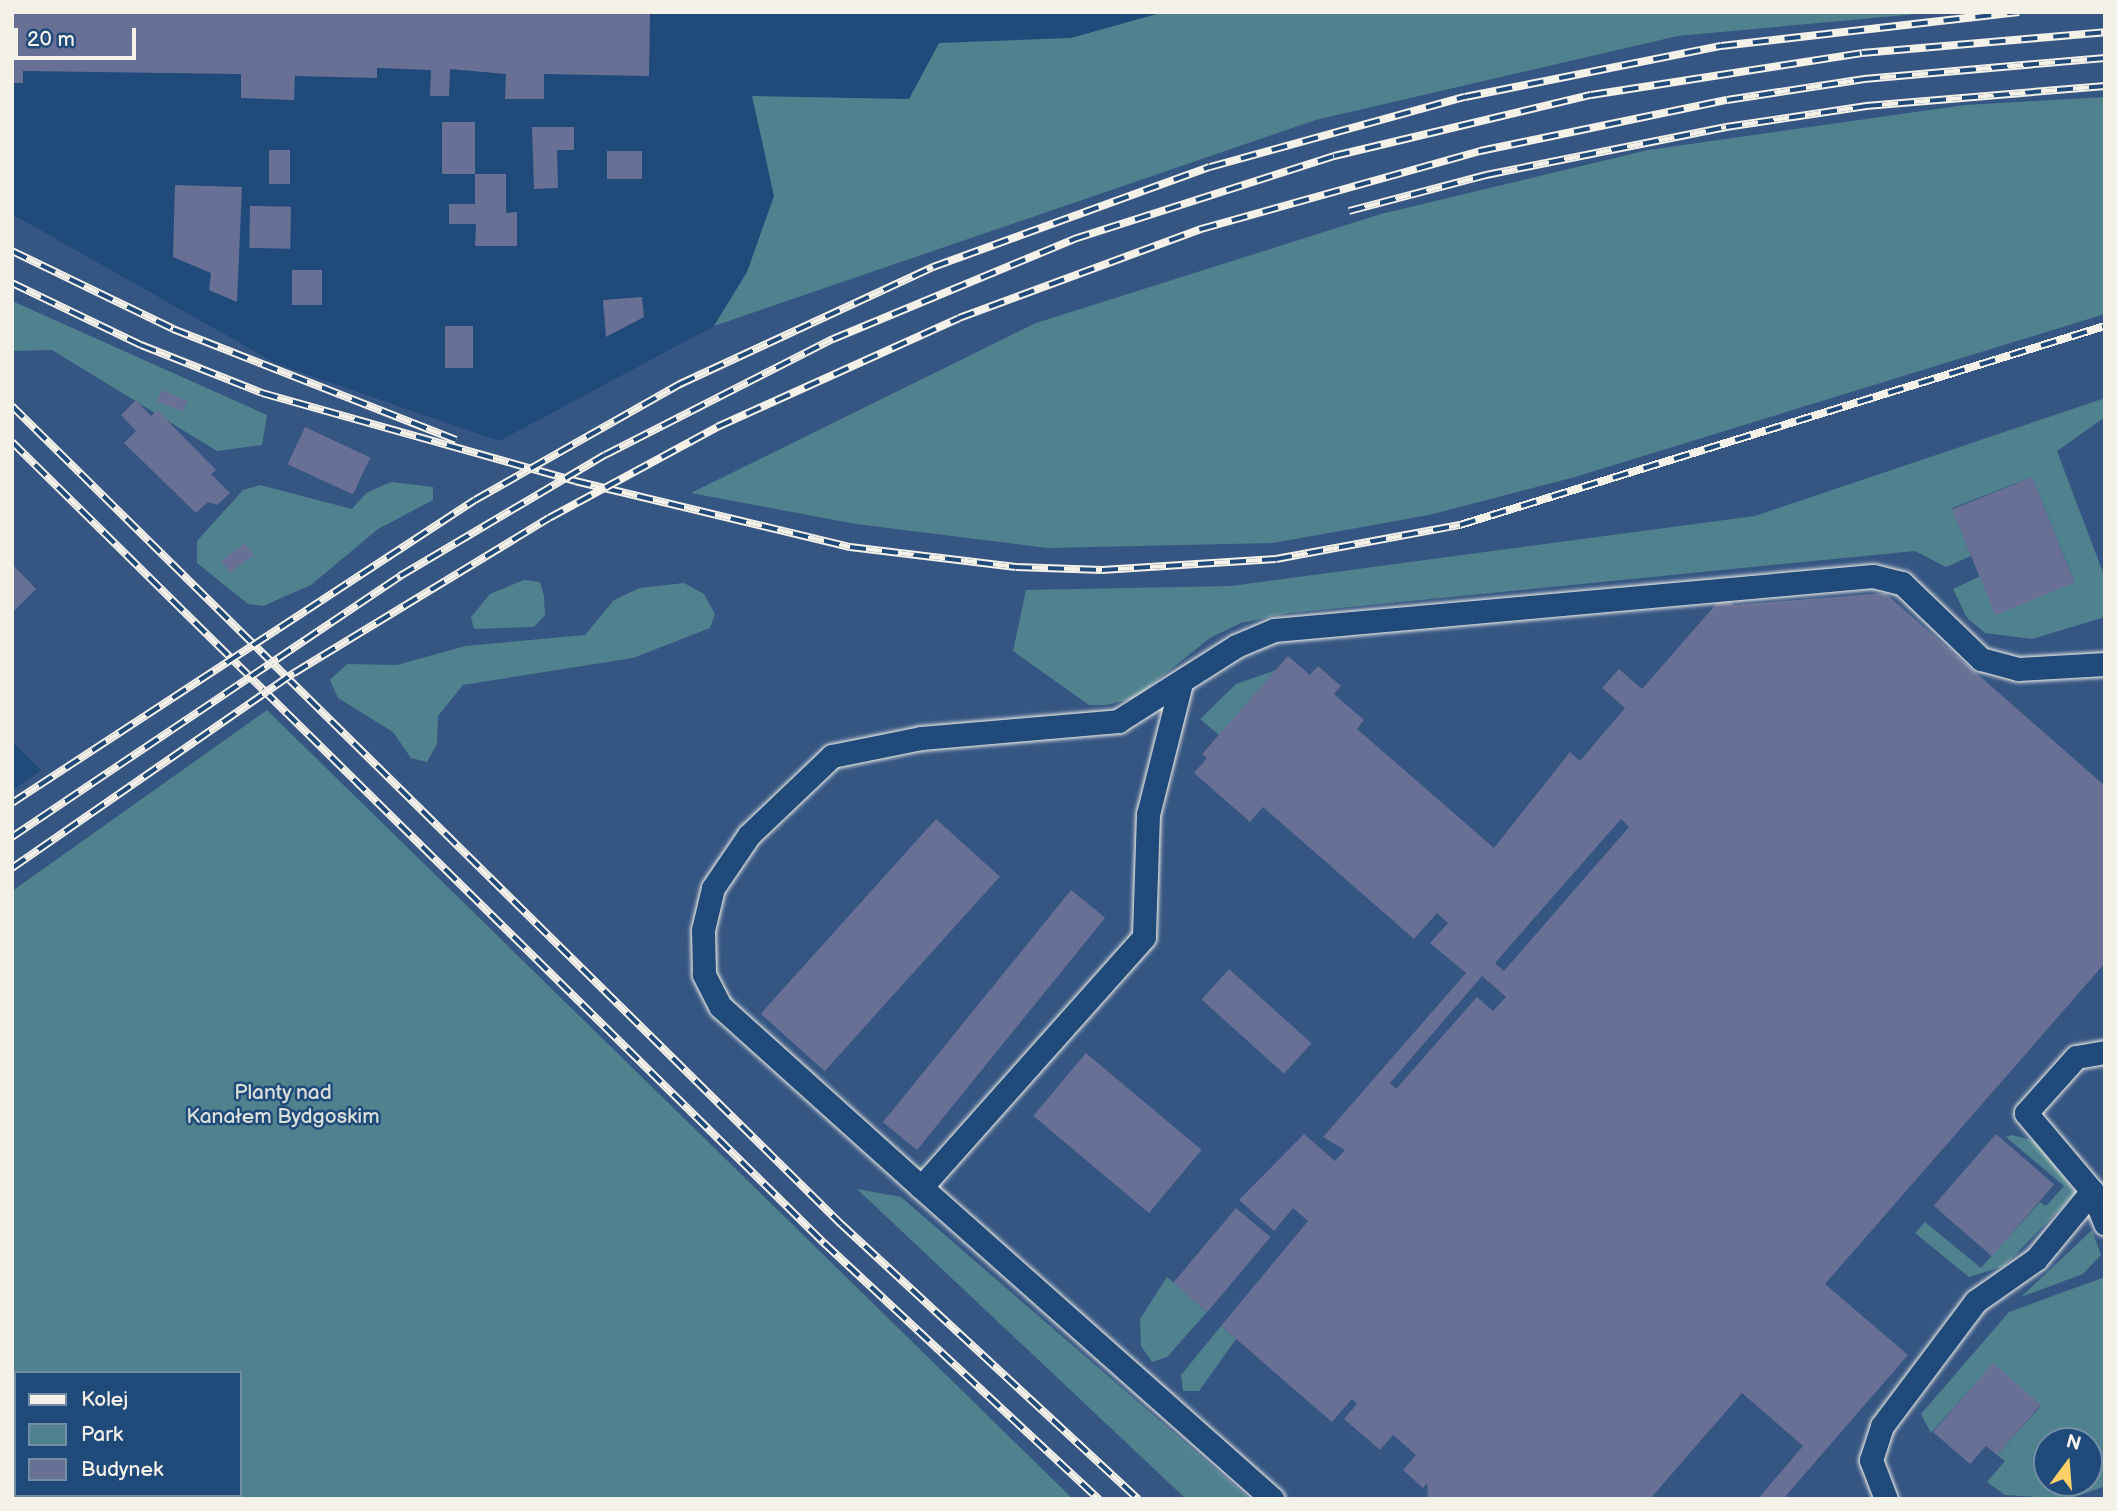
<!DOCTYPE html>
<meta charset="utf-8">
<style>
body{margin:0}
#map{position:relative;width:2117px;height:1511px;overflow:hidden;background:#1f4a7a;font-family:"Balsamiq Sans",sans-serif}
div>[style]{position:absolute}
.built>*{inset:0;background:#355582}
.green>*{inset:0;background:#4f828e}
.building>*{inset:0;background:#687095;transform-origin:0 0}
.roads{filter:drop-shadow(0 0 2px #f4f1e8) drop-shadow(0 0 2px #f4f1e8)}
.lane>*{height:23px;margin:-11.5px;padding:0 11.5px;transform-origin:11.5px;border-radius:11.5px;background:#1f4a7a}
.rail>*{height:8px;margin-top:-4px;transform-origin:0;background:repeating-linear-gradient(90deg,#1f4a7a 0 16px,#f4f1e8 0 32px);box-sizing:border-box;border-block:2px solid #f4f1e8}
span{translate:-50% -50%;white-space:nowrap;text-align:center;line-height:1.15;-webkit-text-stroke:5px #1f4a7a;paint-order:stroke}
.park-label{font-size:21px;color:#dbe0da}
.frame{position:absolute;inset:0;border:14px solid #f4f1e8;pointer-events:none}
.legend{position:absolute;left:14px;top:1371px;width:228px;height:126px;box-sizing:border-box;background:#1f4a7a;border:2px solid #748da6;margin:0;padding:9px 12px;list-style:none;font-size:21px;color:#f4f1e8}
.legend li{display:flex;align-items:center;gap:14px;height:35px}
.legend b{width:35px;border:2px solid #748da6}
.north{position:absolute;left:2033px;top:1427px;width:70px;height:70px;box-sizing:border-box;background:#1f4a7a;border:2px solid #748da6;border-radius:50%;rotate:16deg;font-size:19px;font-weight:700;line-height:28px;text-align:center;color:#f4f1e8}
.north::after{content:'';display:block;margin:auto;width:24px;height:32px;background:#ffd166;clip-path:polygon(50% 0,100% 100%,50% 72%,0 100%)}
.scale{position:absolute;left:14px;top:28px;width:122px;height:32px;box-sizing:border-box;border:4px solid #f4f1e8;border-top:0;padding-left:9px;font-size:21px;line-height:24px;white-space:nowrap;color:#f4f1e8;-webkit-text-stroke:5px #1f4a7a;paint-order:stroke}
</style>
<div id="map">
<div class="built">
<div style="clip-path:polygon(evenodd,1940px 12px,2105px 12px,2105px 1499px,1073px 1499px,267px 710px,12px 891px,12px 791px,41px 770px,12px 741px,12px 214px,277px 364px,499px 441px,714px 326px,1316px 120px,1678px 36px,1940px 12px,2047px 1441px,2089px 1441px,2089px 1483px,2047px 1483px,2047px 1441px)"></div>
</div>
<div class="green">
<div style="clip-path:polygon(1164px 12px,1940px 12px,1678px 36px,1316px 120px,714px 326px,747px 272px,774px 196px,752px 96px,909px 99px,939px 43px,1071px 38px)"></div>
<div style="clip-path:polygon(2105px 97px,2105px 314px,1575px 477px,1429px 515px,1273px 543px,1048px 548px,856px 524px,691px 493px,1036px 323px,1381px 214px,1648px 150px,1965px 105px)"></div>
<div style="clip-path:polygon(12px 301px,267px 415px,262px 445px,217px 451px,52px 350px,12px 351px)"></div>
<div style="clip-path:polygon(2105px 398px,2105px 417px,2057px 451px,2105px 578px,2105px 617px,2032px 639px,1985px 633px,1967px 618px,1953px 589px,1979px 577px,2075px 583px,2032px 477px,1952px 508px,1971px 556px,1946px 567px,1915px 551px,1289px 613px,1241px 623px,1210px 638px,1135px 698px,1106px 705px,1089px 705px,1013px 651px,1026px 590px,1231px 586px,1755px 516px)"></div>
<div style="clip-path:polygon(391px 482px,433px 487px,433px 500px,378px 529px,311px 585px,263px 606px,248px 604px,197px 563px,197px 541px,243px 490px,260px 485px,352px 509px,366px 493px)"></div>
<div style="clip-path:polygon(524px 580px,540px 582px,544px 596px,545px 615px,534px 627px,474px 629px,471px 617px,490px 594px)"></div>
<div style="clip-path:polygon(684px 583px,704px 594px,715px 614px,710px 628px,633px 658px,463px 685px,438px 716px,437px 744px,427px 762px,411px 758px,393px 732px,338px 698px,330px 680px,347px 664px,397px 665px,465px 646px,585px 635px,614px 600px,640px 588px)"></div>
<div style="clip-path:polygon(1276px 670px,1219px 735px,1200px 719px,1236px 684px)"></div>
<div style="clip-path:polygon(evenodd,267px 710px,1073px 1499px,12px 1499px,12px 891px,267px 710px,16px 1373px,240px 1373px,240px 1495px,16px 1495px,16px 1373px)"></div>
<div style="clip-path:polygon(2012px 1135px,2036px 1141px,2076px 1193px,2004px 1266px,1969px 1277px,1915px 1233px,1925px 1222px,1981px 1268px,2040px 1202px,2046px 1206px,2064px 1186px,2006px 1137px)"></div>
<div style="clip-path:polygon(857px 1189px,901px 1197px,1248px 1497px,1186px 1499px)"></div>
<div style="clip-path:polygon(2092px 1230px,2101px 1255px,2083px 1274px,2021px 1297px)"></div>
<div style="clip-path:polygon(1167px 1277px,1207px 1312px,1167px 1357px,1152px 1362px,1141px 1346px,1140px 1319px)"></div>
<div style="clip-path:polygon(evenodd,2105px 1277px,2105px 1486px,2070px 1499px,2005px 1495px,1987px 1482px,2005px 1461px,1997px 1455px,2041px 1406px,1993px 1364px,1931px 1433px,1921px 1414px,2009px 1312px,2105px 1277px,2047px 1441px,2089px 1441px,2089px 1483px,2047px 1483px,2047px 1441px)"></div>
<div style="clip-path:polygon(1221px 1326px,1236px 1339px,1199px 1391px,1183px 1391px,1181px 1375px)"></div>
</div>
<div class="building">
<div style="clip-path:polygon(12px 12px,650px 12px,649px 76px,544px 74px,544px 99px,505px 99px,506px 74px,450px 69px,449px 96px,430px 96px,431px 70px,377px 68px,377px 78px,295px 76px,294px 100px,241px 98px,241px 74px,23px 71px,23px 83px,12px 83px)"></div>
<div style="left:475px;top:122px;width:52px;height:33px;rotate:90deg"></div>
<div style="clip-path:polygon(532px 127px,574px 127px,574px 150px,557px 150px,558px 188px,534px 189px)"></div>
<div style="left:269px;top:150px;width:21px;height:34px"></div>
<div style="left:607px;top:151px;width:35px;height:28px"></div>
<div style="clip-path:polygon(475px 174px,506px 174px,506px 213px,517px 212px,517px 246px,475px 246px,476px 224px,449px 224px,449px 204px,475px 204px)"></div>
<div style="clip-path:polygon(175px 185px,242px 187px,237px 302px,209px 290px,211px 273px,173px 257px)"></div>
<div style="left:250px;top:206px;width:41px;height:42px;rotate:1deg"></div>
<div style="left:292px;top:270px;width:30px;height:35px"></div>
<div style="clip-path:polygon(642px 297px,644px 317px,606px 337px,603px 300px)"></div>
<div style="left:445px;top:326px;width:28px;height:42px"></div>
<div style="left:162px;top:390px;width:28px;height:12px;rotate:23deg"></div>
<div style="clip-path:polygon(136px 400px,151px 416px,157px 410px,216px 470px,211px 474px,230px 493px,217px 505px,208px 502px,196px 513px,124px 443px,136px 431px,121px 415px)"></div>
<div style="left:305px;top:427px;width:72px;height:41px;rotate:25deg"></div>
<div style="left:2032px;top:477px;width:114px;height:86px;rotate:68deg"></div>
<div style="left:245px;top:543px;width:15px;height:30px;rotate:53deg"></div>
<div style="clip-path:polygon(12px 564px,36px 589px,12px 613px)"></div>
<div style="clip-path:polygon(evenodd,1885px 593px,2105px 786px,2105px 963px,1825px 1284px,1908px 1355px,1783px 1499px,1758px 1499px,1803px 1446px,1742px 1393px,1650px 1499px,1428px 1499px,1427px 1483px,1423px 1488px,1403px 1470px,1416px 1455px,1393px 1435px,1380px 1450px,1344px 1419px,1357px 1404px,1352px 1399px,1332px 1422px,1221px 1326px,1308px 1221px,1293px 1208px,1274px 1231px,1239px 1200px,1304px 1134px,1335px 1161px,1345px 1150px,1323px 1137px,1466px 973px,1430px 943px,1448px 923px,1437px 913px,1414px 939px,1263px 807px,1250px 822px,1194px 773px,1207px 758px,1202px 754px,1288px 656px,1310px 675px,1318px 666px,1341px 686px,1334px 694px,1364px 720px,1357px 729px,1494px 848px,1570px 752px,1580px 761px,1625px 708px,1602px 688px,1619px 669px,1642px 689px,1724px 595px,1734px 605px,1885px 593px,1621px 819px,1629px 827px,1504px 971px,1495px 963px,1621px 819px,1885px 593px,1482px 976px,1506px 997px,1493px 1011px,1477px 997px,1396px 1089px,1390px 1083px,1482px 976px)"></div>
<div style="left:936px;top:819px;width:86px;height:262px;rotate:42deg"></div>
<div style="left:1071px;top:890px;width:44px;height:299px;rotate:39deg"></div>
<div style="left:1229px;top:969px;width:111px;height:41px;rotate:42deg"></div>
<div style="left:1086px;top:1053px;width:151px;height:82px;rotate:40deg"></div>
<div style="left:1996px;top:1134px;width:77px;height:95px;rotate:41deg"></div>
<div style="left:1236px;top:1208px;width:45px;height:98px;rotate:40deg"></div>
<div style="clip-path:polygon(1993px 1363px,2041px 1405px,1997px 1455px,1986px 1446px,1970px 1464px,1933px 1432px)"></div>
</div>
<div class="roads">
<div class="lane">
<div style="left:1180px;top:687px;width:131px;rotate:104.1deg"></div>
<div style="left:1148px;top:814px;width:123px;rotate:91.9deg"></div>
<div style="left:1144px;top:937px;width:335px;rotate:131.7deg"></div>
<div style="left:921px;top:1187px;width:270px;rotate:-138deg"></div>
<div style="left:720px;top:1006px;width:36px;rotate:-117deg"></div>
<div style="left:704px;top:974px;width:44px;rotate:-91.3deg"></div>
<div style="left:703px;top:930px;width:43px;rotate:-76.6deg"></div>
<div style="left:713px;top:888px;width:64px;rotate:-55.8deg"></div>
<div style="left:749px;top:835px;width:115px;rotate:-43.6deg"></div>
<div style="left:832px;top:756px;width:91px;rotate:-11.4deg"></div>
<div style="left:921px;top:738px;width:198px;rotate:-4.9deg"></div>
<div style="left:1118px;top:721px;width:140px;rotate:-32.4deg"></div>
<div style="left:1236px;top:646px;width:41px;rotate:-22.8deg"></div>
<div style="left:1274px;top:630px;width:601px;rotate:-5.15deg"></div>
<div style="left:1873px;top:576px;width:30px;rotate:14deg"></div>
<div style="left:1902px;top:583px;width:110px;rotate:43.9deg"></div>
<div style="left:1981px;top:659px;width:38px;rotate:15deg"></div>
<div style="left:2018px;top:669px;width:87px;rotate:-3.3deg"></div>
<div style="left:2105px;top:1052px;width:29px;rotate:170deg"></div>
<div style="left:2076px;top:1057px;width:75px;rotate:131.8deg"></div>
<div style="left:2026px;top:1113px;width:102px;rotate:49.8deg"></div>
<div style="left:2092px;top:1191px;width:35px;rotate:68deg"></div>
<div style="left:921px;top:1187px;width:470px;rotate:41.6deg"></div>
<div style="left:1886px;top:1499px;width:42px;rotate:-111deg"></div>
<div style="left:1871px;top:1460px;width:36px;rotate:-72deg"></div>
<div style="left:1882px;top:1426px;width:156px;rotate:-53.1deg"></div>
<div style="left:1976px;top:1301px;width:73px;rotate:-35deg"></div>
<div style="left:2036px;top:1259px;width:88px;rotate:-50.5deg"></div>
</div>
</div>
<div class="rail">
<div style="left:1349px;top:211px;width:142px;rotate:-14.7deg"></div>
<div style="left:1486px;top:175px;width:245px;rotate:-11.3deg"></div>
<div style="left:1726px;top:127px;width:142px;rotate:-8.5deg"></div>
<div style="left:1866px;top:106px;width:240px;rotate:-4.8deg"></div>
<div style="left:12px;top:251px;width:179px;rotate:25.8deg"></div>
<div style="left:173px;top:329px;width:304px;rotate:21.4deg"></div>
<div style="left:12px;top:283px;width:143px;rotate:25.7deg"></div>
<div style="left:141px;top:345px;width:130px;rotate:21.6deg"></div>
<div style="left:262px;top:393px;width:325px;rotate:15.7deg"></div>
<div style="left:575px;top:481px;width:283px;rotate:13.5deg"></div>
<div style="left:850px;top:547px;width:167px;rotate:6.9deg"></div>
<div style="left:1016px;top:567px;width:86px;rotate:2deg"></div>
<div style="left:1102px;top:570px;width:174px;rotate:-3.6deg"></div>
<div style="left:1276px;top:559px;width:187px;rotate:-10.5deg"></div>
<div style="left:1460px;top:525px;width:675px;rotate:-17.15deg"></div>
<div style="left:12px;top:406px;width:1165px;rotate:44.62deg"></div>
<div style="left:841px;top:1224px;width:405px;rotate:42.8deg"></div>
<div style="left:12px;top:442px;width:1141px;rotate:44.61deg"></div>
<div style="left:824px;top:1243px;width:376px;rotate:43deg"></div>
<div style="left:12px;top:803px;width:553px;rotate:-33.2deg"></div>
<div style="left:475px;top:500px;width:236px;rotate:-29.5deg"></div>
<div style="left:680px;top:384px;width:279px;rotate:-24.8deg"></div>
<div style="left:933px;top:267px;width:294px;rotate:-19.9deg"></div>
<div style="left:1210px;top:167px;width:264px;rotate:-15.4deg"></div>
<div style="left:1465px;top:97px;width:261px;rotate:-11.3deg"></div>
<div style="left:1721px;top:46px;width:300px;rotate:-6.5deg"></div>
<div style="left:12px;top:837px;width:468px;rotate:-33.9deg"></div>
<div style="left:400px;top:576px;width:238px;rotate:-30.6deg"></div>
<div style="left:605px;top:455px;width:256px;rotate:-27deg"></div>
<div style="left:833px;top:339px;width:261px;rotate:-22.5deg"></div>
<div style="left:1074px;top:239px;width:273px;rotate:-17.7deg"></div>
<div style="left:1334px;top:156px;width:264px;rotate:-13.4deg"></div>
<div style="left:1591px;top:95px;width:274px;rotate:-8.8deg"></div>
<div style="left:1862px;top:53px;width:244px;rotate:-4.9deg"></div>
<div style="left:12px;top:868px;width:343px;rotate:-34.7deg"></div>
<div style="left:294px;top:673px;width:298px;rotate:-31.3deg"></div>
<div style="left:549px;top:518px;width:191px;rotate:-28.4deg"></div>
<div style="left:717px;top:427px;width:265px;rotate:-24.2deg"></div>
<div style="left:959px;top:318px;width:258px;rotate:-20.2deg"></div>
<div style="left:1201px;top:229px;width:290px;rotate:-15.6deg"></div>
<div style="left:1480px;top:151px;width:252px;rotate:-11.7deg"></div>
<div style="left:1727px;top:100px;width:139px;rotate:-8.7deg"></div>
<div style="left:1864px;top:79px;width:242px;rotate:-5deg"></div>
</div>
<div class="park-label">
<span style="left:283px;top:1105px">Planty nad<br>Kanałem Bydgoskim</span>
</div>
<div class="frame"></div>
<ul class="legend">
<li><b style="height:9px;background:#f4f1e8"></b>Kolej</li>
<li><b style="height:19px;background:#4f828e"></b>Park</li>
<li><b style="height:19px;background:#687095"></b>Budynek</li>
</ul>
<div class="north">N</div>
<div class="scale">20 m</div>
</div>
